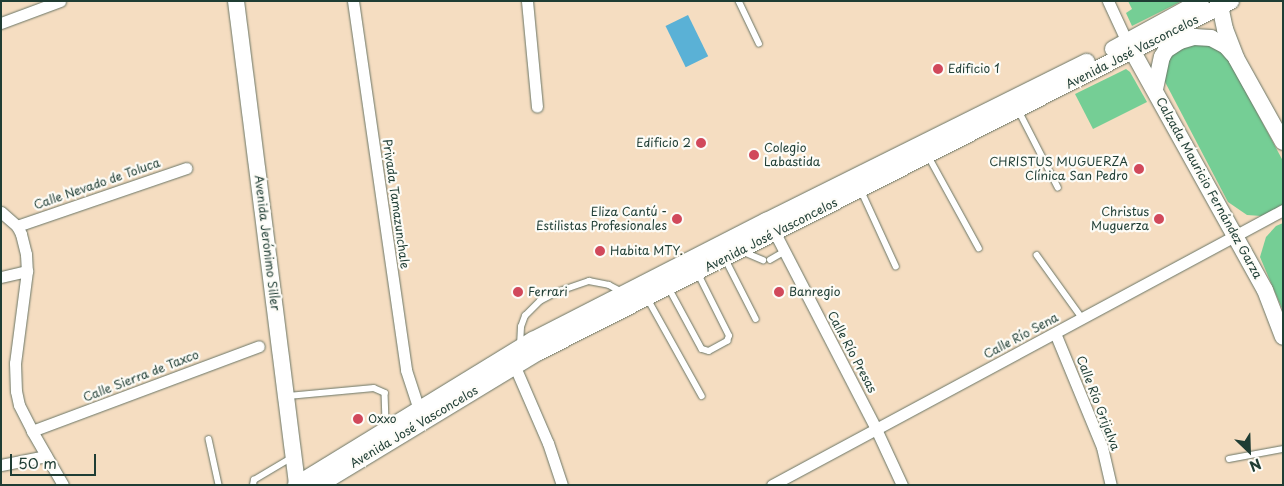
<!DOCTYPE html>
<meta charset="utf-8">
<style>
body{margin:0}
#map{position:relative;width:1284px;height:486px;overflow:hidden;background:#f5ddc1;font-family:"Playpen Sans",sans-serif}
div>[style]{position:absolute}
.green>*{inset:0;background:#75ce95}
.water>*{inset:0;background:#5ab1d6;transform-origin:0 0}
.roads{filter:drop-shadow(0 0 1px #6a7565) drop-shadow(0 0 1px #6a7565)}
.lane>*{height:5.5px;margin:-2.75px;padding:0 2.75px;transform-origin:2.75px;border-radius:2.75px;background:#fff}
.street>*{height:11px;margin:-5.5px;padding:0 5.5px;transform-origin:5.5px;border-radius:5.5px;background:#fff}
.secondary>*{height:16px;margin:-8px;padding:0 8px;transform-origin:8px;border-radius:8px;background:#fff}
.dots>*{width:14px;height:14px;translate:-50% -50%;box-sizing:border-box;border:2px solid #fdfcf7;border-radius:50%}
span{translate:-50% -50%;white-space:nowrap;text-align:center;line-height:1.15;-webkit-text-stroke:4.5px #fdfcf7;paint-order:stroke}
.street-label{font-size:12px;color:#1f3d34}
.poi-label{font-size:12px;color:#1f3d34}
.left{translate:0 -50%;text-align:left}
.right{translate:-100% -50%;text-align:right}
.frame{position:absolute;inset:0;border:2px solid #1f3d34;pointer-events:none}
.north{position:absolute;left:1224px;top:426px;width:50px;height:50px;-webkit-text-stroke:4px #fdfcf7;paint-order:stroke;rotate:156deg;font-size:14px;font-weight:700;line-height:20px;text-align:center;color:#1f3d34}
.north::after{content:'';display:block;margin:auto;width:18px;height:22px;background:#1f3d34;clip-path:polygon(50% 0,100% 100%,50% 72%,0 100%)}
.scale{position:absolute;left:10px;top:454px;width:86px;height:22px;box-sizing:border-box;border:2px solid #1f3d34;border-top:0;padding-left:6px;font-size:15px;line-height:18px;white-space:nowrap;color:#1f3d34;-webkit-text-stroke:4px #fdfcf7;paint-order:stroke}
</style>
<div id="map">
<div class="green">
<div style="clip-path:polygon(1128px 1px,1182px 1px,1132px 26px,1126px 13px,1132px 9px)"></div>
<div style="clip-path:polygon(1201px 40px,1227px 56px,1283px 161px,1283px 204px,1278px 209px,1261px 216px,1247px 215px,1228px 202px,1164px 80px,1163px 72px,1173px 50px)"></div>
<div style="clip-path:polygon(1126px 69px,1130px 72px,1147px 102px,1093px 129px,1075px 94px)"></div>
<div style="clip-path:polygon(1283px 223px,1283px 311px,1260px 257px,1266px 237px,1276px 226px)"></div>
</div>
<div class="water">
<div style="left:688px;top:15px;width:46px;height:25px;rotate:64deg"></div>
</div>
<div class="roads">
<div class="lane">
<div style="left:739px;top:1px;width:47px;rotate:64.5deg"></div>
<div style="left:1018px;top:109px;width:88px;rotate:62.9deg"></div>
<div style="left:929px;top:157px;width:104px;rotate:61.2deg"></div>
<div style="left:861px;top:190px;width:84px;rotate:65.3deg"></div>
<div style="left:744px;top:252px;width:21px;rotate:23deg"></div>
<div style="left:1037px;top:255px;width:79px;rotate:54.3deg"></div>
<div style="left:726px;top:260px;width:66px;rotate:63deg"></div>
<div style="left:770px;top:260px;width:16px;rotate:-30deg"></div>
<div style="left:669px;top:288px;width:69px;rotate:61.6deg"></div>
<div style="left:702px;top:349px;width:7px;rotate:16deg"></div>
<div style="left:709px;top:351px;width:21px;rotate:-29deg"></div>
<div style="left:727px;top:341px;width:5px;rotate:-68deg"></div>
<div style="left:729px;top:336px;width:69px;rotate:-116.6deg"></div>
<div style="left:648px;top:299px;width:111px;rotate:60.9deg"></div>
<div style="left:520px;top:346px;width:19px;rotate:-87deg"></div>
<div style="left:521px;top:327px;width:12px;rotate:-70deg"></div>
<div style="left:525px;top:316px;width:21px;rotate:-45deg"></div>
<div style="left:540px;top:301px;width:19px;rotate:-28deg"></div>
<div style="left:557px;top:292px;width:34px;rotate:-19deg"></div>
<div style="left:589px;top:281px;width:20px;rotate:11deg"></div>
<div style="left:609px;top:285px;width:15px;rotate:28deg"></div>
<div style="left:288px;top:396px;width:86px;rotate:-5.3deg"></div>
<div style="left:374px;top:388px;width:12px;rotate:24deg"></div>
<div style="left:385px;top:393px;width:35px;rotate:88deg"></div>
<div style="left:209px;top:439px;width:47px;rotate:77.7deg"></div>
<div style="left:1229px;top:459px;width:55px;rotate:-10.5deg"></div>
<div style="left:253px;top:485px;width:5px;rotate:-79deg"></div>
<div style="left:254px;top:480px;width:43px;rotate:-30.7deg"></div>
</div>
<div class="street">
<div style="left:353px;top:1px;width:373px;rotate:81.8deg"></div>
<div style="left:406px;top:370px;width:48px;rotate:71.9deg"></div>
<div style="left:527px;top:1px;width:106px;rotate:84.6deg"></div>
<div style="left:1108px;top:1px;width:45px;rotate:65.1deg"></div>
<div style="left:1px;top:23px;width:63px;rotate:-20.4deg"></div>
<div style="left:1px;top:212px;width:21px;rotate:41deg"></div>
<div style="left:17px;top:226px;width:9px;rotate:63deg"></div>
<div style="left:21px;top:234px;width:21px;rotate:76deg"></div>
<div style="left:26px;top:254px;width:17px;rotate:87deg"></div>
<div style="left:27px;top:271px;width:93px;rotate:97.4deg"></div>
<div style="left:15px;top:363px;width:28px;rotate:88deg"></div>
<div style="left:16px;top:391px;width:14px;rotate:78deg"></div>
<div style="left:19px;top:405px;width:29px;rotate:63deg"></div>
<div style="left:32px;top:431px;width:62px;rotate:60.1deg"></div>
<div style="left:17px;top:226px;width:179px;rotate:-18.9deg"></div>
<div style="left:775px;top:233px;width:220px;rotate:62.7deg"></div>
<div style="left:876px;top:429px;width:62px;rotate:65.1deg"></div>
<div style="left:1px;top:277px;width:27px;rotate:-13deg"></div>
<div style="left:1055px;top:333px;width:123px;rotate:67.6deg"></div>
<div style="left:1102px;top:447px;width:39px;rotate:77deg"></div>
<div style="left:512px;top:360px;width:90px;rotate:66.6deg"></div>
<div style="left:548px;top:443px;width:44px;rotate:71.6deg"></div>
<div style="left:32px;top:431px;width:242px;rotate:-20.5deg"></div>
<div style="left:1px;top:465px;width:46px;rotate:-11.3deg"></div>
<div style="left:772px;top:485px;width:580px;rotate:-28.29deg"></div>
</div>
<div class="secondary">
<div style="left:236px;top:1px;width:488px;rotate:82.8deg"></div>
<div style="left:1219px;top:1px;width:29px;rotate:78deg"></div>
<div style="left:1225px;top:29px;width:31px;rotate:69deg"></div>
<div style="left:1236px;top:58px;width:96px;rotate:60.8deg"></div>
<div style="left:1128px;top:43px;width:282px;rotate:61deg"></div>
<div style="left:1265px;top:290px;width:50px;rotate:69deg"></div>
<div style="left:1113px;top:49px;width:100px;rotate:-28.6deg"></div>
<div style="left:1155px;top:89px;width:33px;rotate:-78deg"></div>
<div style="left:1162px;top:57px;width:8px;rotate:-60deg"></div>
<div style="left:1166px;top:50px;width:17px;rotate:-33deg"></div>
<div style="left:1180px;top:41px;width:15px;rotate:-16deg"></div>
<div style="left:1194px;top:37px;width:17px;rotate:3deg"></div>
<div style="left:1211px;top:38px;width:17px;rotate:28deg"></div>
<div style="left:1226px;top:46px;width:11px;rotate:49deg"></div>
<div style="left:296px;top:485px;width:278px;rotate:-31.5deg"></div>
<div style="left:533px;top:340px;width:262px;rotate:-27.1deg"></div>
<div style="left:766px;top:221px;width:358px;rotate:-26.4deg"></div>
<div style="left:319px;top:485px;width:257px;rotate:-31.2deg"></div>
<div style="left:539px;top:352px;width:776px;rotate:-26.9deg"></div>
</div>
</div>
<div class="dots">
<div style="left:938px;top:69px;background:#d1495b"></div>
<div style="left:701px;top:143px;background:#d1495b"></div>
<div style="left:754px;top:155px;background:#d1495b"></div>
<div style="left:1139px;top:169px;background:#d1495b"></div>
<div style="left:677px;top:219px;background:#d1495b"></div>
<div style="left:1159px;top:219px;background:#d1495b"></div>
<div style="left:600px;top:251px;background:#d1495b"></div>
<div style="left:518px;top:292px;background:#d1495b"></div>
<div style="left:779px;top:292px;background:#d1495b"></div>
<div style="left:358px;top:419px;background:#d1495b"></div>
</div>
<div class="street-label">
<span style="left:1132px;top:52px;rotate:-27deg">Avenida José Vasconcelos</span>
<span style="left:97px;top:184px;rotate:-19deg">Calle Nevado de Toluca</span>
<span style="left:1209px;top:188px;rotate:61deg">Calzada Mauricio Fernández Garza</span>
<span style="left:396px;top:204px;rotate:82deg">Privada Tamazunchale</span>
<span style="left:771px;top:235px;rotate:-27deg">Avenida José Vasconcelos</span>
<span style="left:267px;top:243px;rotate:83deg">Avenida Jerónimo Siller</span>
<span style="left:1021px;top:336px;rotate:-28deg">Calle Río Sena</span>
<span style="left:852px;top:352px;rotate:62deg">Calle Río Presas</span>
<span style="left:141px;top:376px;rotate:-21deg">Calle Sierra de Taxco</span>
<span style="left:1098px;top:403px;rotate:69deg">Calle Río Grijalva</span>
<span style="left:414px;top:427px;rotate:-31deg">Avenida José Vasconcelos</span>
</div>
<div class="poi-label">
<span class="left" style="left:948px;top:69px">Edificio 1</span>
<span class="right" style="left:691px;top:143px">Edificio 2</span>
<span class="left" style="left:764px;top:155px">Colegio<br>Labastida</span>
<span class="right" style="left:1128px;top:169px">CHRISTUS MUGUERZA<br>Clínica San Pedro</span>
<span class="right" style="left:667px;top:219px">Eliza Cantú -<br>Estilistas Profesionales</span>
<span class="right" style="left:1149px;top:219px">Christus<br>Muguerza</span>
<span class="left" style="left:610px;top:251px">Habita MTY.</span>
<span class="left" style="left:528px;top:292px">Ferrari</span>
<span class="left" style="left:789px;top:292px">Banregio</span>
<span class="left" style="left:368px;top:419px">Oxxo</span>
</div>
<div class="frame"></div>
<div class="north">N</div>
<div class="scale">50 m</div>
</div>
